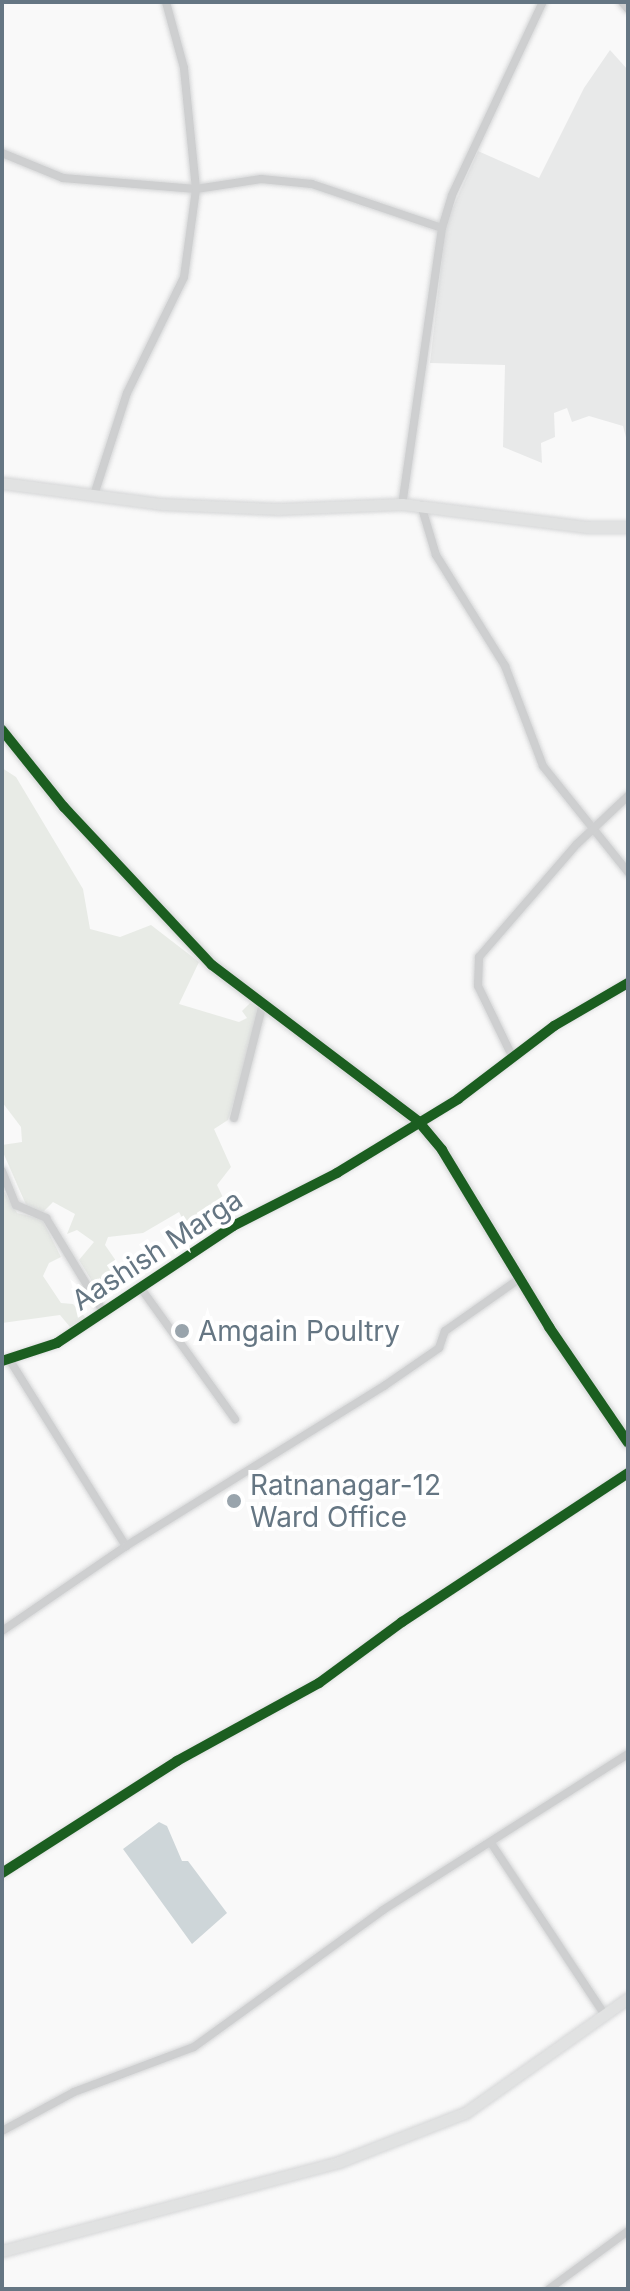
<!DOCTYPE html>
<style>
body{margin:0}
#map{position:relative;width:630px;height:2291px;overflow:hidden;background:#f9f9f9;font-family:Inter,sans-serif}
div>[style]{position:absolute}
.built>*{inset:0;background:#e8e9e9}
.green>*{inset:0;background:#e8ebe6}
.water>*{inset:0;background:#ced6d9}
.roads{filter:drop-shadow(0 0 2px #d5d6d7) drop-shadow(0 0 2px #d5d6d7)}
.street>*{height:8px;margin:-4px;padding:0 4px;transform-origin:4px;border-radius:4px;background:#cecfd0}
.secondary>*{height:11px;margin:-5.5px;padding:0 5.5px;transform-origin:5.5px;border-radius:5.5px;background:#e1e2e2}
.cycleway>*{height:10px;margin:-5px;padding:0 5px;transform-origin:5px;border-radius:5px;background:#1b5e20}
.dots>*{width:22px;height:22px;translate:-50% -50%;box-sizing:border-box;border:4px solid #fff;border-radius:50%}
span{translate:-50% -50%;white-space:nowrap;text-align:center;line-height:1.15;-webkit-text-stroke:8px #fff;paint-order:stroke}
.street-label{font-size:28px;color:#657683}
.poi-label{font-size:28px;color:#657683}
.left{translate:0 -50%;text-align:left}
.frame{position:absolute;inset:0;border:4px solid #657683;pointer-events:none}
</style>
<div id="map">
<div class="built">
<div style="clip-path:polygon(610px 50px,628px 70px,628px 445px,623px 426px,589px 416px,572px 422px,567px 408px,554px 413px,555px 437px,541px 443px,542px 463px,503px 447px,505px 365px,430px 363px,446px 223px,478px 151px,539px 178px,584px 88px)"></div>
</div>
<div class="green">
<div style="clip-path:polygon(2px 768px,16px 777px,83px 889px,90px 929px,120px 937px,151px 925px,199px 962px,179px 1004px,239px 1022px,247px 1018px,242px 1011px,250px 1003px,262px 1010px,228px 1120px,214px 1129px,231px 1167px,217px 1185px,232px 1216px,192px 1236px,179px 1212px,143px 1233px,108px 1237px,105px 1245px,123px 1271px,95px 1286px,79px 1260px,94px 1242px,77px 1230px,67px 1234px,75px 1214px,53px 1202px,43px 1212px,27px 1207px,2px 1150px,2px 1145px,22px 1142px,21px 1127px,2px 1102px)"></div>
<div style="clip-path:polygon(2px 1188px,17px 1213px,42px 1219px,61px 1257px,49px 1263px,43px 1276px,61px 1303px,73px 1304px,86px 1318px,70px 1327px,60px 1315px,2px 1323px)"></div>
</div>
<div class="water">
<div style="clip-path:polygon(159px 1822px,167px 1826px,182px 1861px,188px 1861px,227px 1913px,192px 1944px,123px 1849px)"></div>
</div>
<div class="roads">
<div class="street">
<div style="left:622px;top:2px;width:9px;rotate:49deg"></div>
<div style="left:2px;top:153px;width:66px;rotate:22.3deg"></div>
<div style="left:63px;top:178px;width:133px;rotate:4.7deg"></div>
<div style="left:196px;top:189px;width:66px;rotate:-8.7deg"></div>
<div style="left:261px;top:179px;width:51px;rotate:5.6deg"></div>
<div style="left:312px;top:184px;width:137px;rotate:18.7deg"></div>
<div style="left:442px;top:228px;width:279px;rotate:98.2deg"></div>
<div style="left:442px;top:228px;width:34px;rotate:-73deg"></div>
<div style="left:452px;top:195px;width:213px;rotate:-64.8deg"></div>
<div style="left:94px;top:495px;width:107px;rotate:-72.1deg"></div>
<div style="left:127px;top:393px;width:129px;rotate:-63.8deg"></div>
<div style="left:184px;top:277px;width:89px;rotate:-82.2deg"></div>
<div style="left:196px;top:189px;width:122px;rotate:-95.7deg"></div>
<div style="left:184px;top:68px;width:68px;rotate:-105.3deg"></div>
<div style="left:421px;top:505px;width:52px;rotate:73.3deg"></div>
<div style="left:436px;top:555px;width:131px;rotate:58.1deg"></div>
<div style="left:505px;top:666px;width:107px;rotate:69.2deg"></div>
<div style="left:543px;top:766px;width:136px;rotate:51.3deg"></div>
<div style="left:513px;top:1058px;width:80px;rotate:-115.9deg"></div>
<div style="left:478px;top:986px;width:29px;rotate:-88deg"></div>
<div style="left:479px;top:957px;width:150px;rotate:-49.1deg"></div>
<div style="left:577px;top:844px;width:70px;rotate:-43.3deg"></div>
<div style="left:234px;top:1118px;width:119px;rotate:-75.8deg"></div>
<div style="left:2px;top:1171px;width:37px;rotate:68deg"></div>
<div style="left:16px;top:1205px;width:33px;rotate:23deg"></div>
<div style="left:46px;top:1218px;width:111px;rotate:58.6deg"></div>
<div style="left:140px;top:1287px;width:163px;rotate:54.3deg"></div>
<div style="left:9px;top:1359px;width:221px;rotate:58deg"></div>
<div style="left:2px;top:1361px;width:58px;rotate:-18.1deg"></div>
<div style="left:57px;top:1343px;width:211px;rotate:-33.6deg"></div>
<div style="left:233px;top:1226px;width:117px;rotate:-27deg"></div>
<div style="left:337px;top:1173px;width:142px;rotate:-31.4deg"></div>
<div style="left:458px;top:1099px;width:121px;rotate:-37.2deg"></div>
<div style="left:554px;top:1026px;width:86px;rotate:-30.2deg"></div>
<div style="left:2px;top:1631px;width:150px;rotate:-34.4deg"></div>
<div style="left:126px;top:1546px;width:304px;rotate:-31.8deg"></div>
<div style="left:384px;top:1386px;width:67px;rotate:-34.6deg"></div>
<div style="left:439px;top:1348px;width:18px;rotate:-71deg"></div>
<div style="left:445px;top:1331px;width:90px;rotate:-35.1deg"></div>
<div style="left:491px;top:1843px;width:205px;rotate:56.5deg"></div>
<div style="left:2px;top:1873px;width:208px;rotate:-32.6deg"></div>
<div style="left:177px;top:1761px;width:162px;rotate:-28.8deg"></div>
<div style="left:319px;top:1683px;width:103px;rotate:-36.3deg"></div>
<div style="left:402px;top:1622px;width:271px;rotate:-33.4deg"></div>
<div style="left:2px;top:2131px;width:82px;rotate:-28.4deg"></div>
<div style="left:74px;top:2092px;width:128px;rotate:-20.6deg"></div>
<div style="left:194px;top:2047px;width:233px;rotate:-35.9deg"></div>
<div style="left:383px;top:1910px;width:290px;rotate:-32.5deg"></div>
<div style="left:549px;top:2289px;width:98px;rotate:-36.3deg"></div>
</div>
<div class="secondary">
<div style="left:2px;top:483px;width:160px;rotate:7.5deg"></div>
<div style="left:161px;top:504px;width:117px;rotate:2.4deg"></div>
<div style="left:278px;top:509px;width:124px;rotate:-2.3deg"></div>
<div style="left:402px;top:504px;width:186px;rotate:7.1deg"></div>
<div style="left:587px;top:527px;width:41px"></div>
<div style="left:2px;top:730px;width:99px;rotate:51.2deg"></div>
<div style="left:64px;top:807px;width:216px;rotate:46.9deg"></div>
<div style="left:212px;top:965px;width:258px;rotate:37.1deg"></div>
<div style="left:418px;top:1121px;width:38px;rotate:50deg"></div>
<div style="left:442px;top:1150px;width:207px;rotate:58.8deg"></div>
<div style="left:549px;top:1327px;width:140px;rotate:55.7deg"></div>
<div style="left:2px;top:2251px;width:349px;rotate:-14.8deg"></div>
<div style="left:339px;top:2162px;width:135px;rotate:-21.3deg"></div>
<div style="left:465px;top:2113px;width:199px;rotate:-35.2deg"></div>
</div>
</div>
<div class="cycleway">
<div style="left:2px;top:730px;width:99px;rotate:51.2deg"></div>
<div style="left:64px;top:807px;width:216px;rotate:46.9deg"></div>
<div style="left:212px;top:965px;width:258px;rotate:37.1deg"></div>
<div style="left:418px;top:1121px;width:38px;rotate:50deg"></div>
<div style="left:442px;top:1150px;width:207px;rotate:58.8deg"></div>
<div style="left:549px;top:1327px;width:140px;rotate:55.7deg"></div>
<div style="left:2px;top:1361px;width:58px;rotate:-18.1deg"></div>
<div style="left:57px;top:1343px;width:211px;rotate:-33.6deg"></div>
<div style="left:233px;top:1226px;width:117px;rotate:-27deg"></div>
<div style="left:337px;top:1173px;width:142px;rotate:-31.4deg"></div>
<div style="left:458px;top:1099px;width:121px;rotate:-37.2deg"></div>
<div style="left:554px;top:1026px;width:86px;rotate:-30.2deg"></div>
<div style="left:2px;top:1873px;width:208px;rotate:-32.6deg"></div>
<div style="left:177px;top:1761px;width:162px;rotate:-28.8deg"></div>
<div style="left:319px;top:1683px;width:103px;rotate:-36.3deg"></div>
<div style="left:402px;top:1622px;width:271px;rotate:-33.4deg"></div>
</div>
<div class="dots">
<div style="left:182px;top:1331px;background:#99a4ac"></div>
<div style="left:234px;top:1501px;background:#99a4ac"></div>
</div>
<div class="street-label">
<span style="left:157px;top:1250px;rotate:-33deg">Aashish Marga</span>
</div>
<div class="poi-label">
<span class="left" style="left:198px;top:1331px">Amgain Poultry</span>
<span class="left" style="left:250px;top:1501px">Ratnanagar-12<br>Ward Office</span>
</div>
<div class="frame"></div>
</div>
